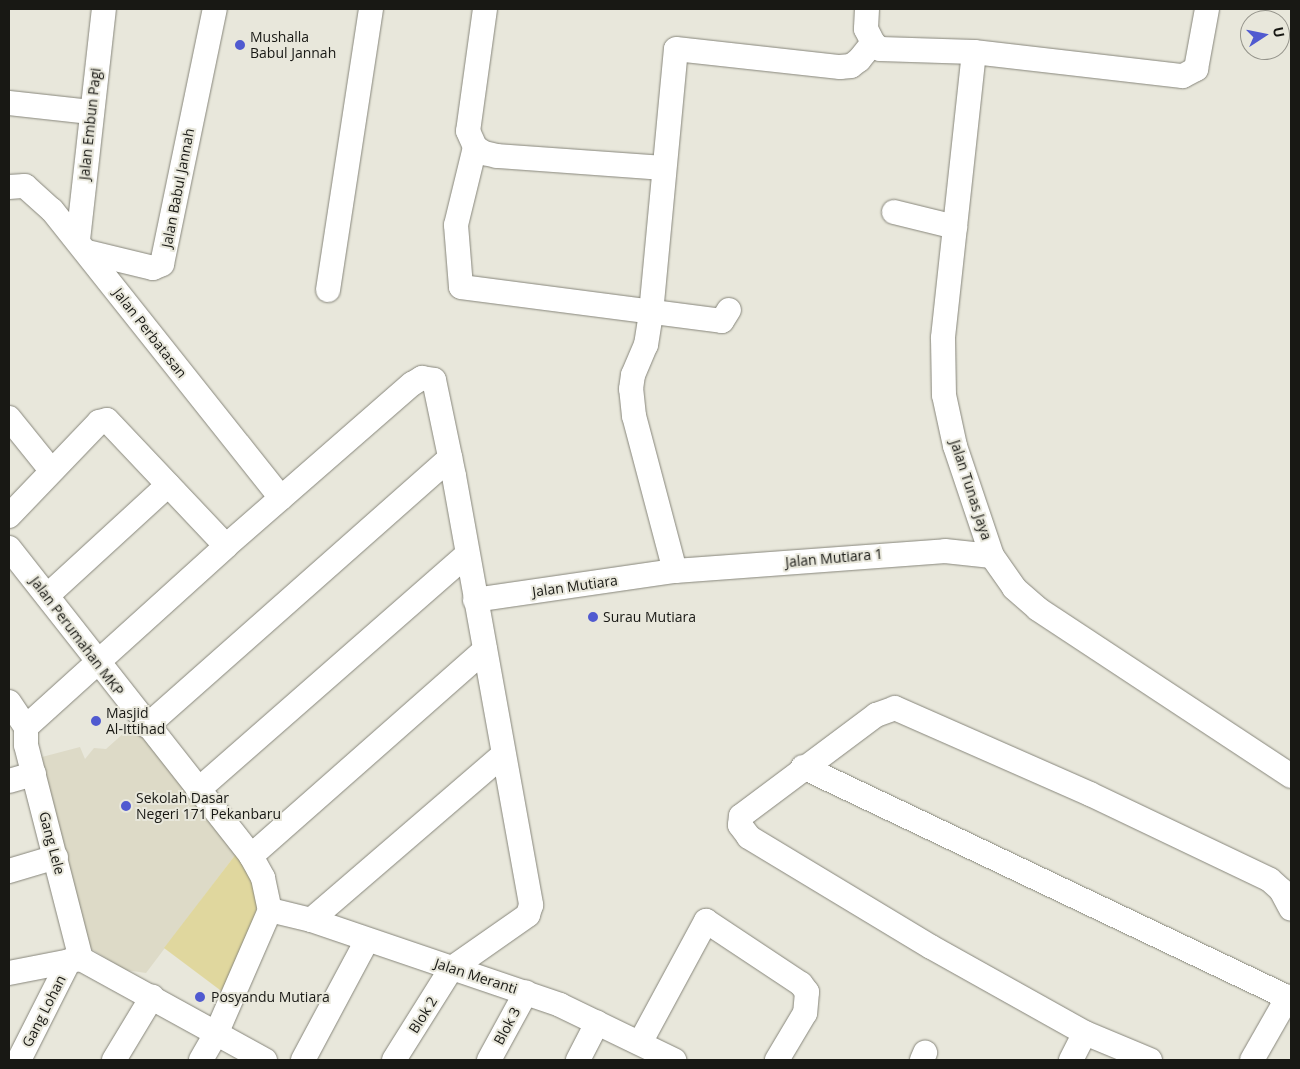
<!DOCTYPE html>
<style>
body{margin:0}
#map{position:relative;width:1300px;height:1069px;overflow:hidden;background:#e8e7db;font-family:"Open Sans",sans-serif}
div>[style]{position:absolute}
.built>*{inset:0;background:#dddac7}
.green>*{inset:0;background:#e0d79e}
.roads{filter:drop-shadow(0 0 1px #87867b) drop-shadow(0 0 1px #87867b)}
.minor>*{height:24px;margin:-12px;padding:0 12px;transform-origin:12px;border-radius:12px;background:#fff}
.dots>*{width:14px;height:14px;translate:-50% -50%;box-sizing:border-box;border:2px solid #e8e7db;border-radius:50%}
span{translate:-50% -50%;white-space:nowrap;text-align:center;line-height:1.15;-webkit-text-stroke:4px #e8e7db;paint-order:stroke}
.poi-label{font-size:14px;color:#181814}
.left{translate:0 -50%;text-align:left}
.street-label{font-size:14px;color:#181814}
.frame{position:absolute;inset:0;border:10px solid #181814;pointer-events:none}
.north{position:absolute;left:1240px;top:10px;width:50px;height:50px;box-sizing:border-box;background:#e8e7db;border:1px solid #95948b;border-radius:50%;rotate:79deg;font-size:14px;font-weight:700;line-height:20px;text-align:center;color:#181814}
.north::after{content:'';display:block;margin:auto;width:18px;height:22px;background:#505ad0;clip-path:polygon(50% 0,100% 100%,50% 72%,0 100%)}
</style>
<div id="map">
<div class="built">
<div style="clip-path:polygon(134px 724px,236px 854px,146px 973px,125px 970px,82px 943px,42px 757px,80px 747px,85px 759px,94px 748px,106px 749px)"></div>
</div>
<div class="green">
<div style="clip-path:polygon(236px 854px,260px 889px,255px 917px,224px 993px,164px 948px)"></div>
</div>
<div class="roads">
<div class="minor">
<div style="left:485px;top:9px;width:123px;rotate:97.9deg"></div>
<div style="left:468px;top:131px;width:17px;rotate:66deg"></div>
<div style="left:475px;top:147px;width:11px;rotate:34deg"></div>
<div style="left:484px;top:153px;width:13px;rotate:13deg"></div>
<div style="left:497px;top:156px;width:166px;rotate:4.1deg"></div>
<div style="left:867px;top:9px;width:20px;rotate:93deg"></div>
<div style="left:866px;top:29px;width:16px;rotate:63deg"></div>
<div style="left:873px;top:43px;width:9px;rotate:41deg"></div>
<div style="left:880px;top:49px;width:94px;rotate:1.8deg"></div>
<div style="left:974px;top:52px;width:210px;rotate:6.6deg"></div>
<div style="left:1183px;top:76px;width:15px;rotate:-28deg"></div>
<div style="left:1196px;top:69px;width:61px;rotate:-79.6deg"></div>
<div style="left:974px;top:52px;width:288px;rotate:96.2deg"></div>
<div style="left:943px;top:338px;width:57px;rotate:89deg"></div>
<div style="left:944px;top:395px;width:52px;rotate:77.8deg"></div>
<div style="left:955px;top:446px;width:116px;rotate:71.4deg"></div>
<div style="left:992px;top:556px;width:39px;rotate:55deg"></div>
<div style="left:1014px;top:588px;width:32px;rotate:41deg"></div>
<div style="left:1038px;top:609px;width:303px;rotate:33.4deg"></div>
<div style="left:9px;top:103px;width:82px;rotate:6.3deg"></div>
<div style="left:475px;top:147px;width:80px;rotate:103.7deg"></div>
<div style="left:456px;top:225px;width:62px;rotate:85.4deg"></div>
<div style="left:461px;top:287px;width:263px;rotate:7.4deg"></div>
<div style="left:722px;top:321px;width:13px;rotate:-58deg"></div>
<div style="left:9px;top:187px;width:16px;rotate:-4deg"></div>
<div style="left:25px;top:186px;width:36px;rotate:42deg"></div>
<div style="left:52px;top:210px;width:368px;rotate:51.5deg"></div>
<div style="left:894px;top:212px;width:63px;rotate:13.8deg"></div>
<div style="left:78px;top:240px;width:232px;rotate:-83.6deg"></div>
<div style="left:87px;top:252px;width:68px;rotate:13.6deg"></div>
<div style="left:153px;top:268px;width:10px;rotate:-24deg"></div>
<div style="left:162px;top:264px;width:260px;rotate:-78.3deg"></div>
<div style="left:328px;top:290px;width:284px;rotate:-81.3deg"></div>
<div style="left:9px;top:418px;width:67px;rotate:51.1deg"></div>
<div style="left:9px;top:516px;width:130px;rotate:-46.2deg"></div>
<div style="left:99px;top:422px;width:8px;rotate:-14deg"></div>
<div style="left:107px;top:420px;width:173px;rotate:46.6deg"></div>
<div style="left:9px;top:548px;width:392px;rotate:51.8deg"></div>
<div style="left:251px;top:856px;width:25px;rotate:61deg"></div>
<div style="left:263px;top:878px;width:33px;rotate:78deg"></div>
<div style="left:270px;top:910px;width:133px;rotate:113.5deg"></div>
<div style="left:217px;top:1032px;width:32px;rotate:120deg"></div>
<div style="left:675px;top:571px;width:160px;rotate:-104.8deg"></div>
<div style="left:634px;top:416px;width:27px;rotate:-96deg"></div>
<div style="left:631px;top:389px;width:14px;rotate:-82deg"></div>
<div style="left:633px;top:375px;width:33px;rotate:-67deg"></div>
<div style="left:646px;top:345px;width:32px;rotate:-81deg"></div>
<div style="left:651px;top:313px;width:265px;rotate:-84.6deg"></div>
<div style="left:676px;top:49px;width:165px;rotate:6.3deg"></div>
<div style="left:840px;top:67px;width:11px;rotate:-5deg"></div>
<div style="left:851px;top:66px;width:10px;rotate:-37deg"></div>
<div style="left:859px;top:60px;width:22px;rotate:-51deg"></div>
<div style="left:48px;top:595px;width:163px;rotate:-42.5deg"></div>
<div style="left:475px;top:600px;width:202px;rotate:-8.3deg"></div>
<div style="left:675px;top:571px;width:271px;rotate:-4.2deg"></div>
<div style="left:945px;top:551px;width:47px;rotate:6.1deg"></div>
<div style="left:9px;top:702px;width:30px;rotate:56deg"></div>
<div style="left:147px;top:726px;width:405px;rotate:-41.5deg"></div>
<div style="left:26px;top:727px;width:270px;rotate:-42.1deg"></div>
<div style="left:226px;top:546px;width:247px;rotate:-41.1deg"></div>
<div style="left:412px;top:384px;width:12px;rotate:-31deg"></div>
<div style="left:422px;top:378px;width:12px;rotate:9deg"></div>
<div style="left:434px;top:380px;width:98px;rotate:78.2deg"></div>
<div style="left:454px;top:476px;width:436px;rotate:79.8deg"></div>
<div style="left:531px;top:905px;width:10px;rotate:107deg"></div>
<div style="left:528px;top:915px;width:94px;rotate:145deg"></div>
<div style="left:451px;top:969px;width:107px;rotate:122.1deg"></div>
<div style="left:26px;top:727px;width:18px;rotate:90deg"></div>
<div style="left:26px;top:745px;width:221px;rotate:75.6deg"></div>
<div style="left:803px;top:767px;width:540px;rotate:25.43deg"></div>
<div style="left:9px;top:781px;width:26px;rotate:-16deg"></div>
<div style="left:198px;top:790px;width:356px;rotate:-41.2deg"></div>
<div style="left:251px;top:856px;width:312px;rotate:-41.4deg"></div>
<div style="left:9px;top:871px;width:49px;rotate:-16.6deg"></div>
<div style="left:270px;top:910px;width:42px;rotate:13.7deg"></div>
<div style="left:311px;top:920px;width:263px;rotate:18.8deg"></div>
<div style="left:560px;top:1005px;width:127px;rotate:25.8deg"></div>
<div style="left:311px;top:920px;width:253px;rotate:-40.7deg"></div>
<div style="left:9px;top:973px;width:73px;rotate:-11deg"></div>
<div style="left:81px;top:959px;width:210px;rotate:28.8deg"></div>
<div style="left:640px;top:1043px;width:139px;rotate:-61.6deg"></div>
<div style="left:706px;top:921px;width:114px;rotate:33.6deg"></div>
<div style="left:801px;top:984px;width:10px;rotate:53deg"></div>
<div style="left:807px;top:992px;width:21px;rotate:95deg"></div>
<div style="left:805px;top:1013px;width:55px;rotate:120.8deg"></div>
<div style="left:19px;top:1060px;width:111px;rotate:-63.2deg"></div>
<div style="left:114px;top:1060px;width:74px;rotate:-58.9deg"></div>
<div style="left:303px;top:1060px;width:136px;rotate:-61.9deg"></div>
<div style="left:489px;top:1060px;width:77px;rotate:-61.4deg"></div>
<div style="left:578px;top:1060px;width:42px;rotate:-62.8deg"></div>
<div style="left:922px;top:1060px;width:8px;rotate:-67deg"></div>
<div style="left:1071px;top:1060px;width:30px;rotate:-63deg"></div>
<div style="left:1150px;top:1060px;width:70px;rotate:-157.4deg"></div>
<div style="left:1085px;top:1033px;width:176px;rotate:-150.8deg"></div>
<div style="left:931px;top:947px;width:213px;rotate:-148.9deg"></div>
<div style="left:749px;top:837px;width:15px;rotate:-127deg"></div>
<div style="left:740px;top:825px;width:9px;rotate:-84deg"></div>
<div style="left:741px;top:816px;width:169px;rotate:-36.8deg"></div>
<div style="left:876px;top:715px;width:20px;rotate:-20deg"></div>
<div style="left:895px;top:708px;width:213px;rotate:23.8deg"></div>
<div style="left:1090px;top:794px;width:199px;rotate:25.5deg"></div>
<div style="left:1270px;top:880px;width:15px;rotate:42deg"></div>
<div style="left:1281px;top:890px;width:21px;rotate:62deg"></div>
<div style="left:1252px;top:1060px;width:73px;rotate:-60.3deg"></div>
</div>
</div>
<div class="dots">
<div style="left:240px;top:45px;background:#505ad0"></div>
<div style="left:593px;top:617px;background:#505ad0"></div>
<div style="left:96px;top:721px;background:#505ad0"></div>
<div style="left:126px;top:806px;background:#505ad0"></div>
<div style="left:200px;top:997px;background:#505ad0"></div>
</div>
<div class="poi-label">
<span class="left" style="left:250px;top:45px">Mushalla<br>Babul Jannah</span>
<span class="left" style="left:603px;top:617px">Surau Mutiara</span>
<span class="left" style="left:106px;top:721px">Masjid<br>Al-Ittihad</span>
<span class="left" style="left:136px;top:806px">Sekolah Dasar<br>Negeri 171 Pekanbaru</span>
<span class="left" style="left:211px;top:997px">Posyandu Mutiara</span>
</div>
<div class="street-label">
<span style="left:90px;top:124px;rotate:-84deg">Jalan Embun Pagi</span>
<span style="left:178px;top:188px;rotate:-79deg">Jalan Babul Jannah</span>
<span style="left:150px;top:333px;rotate:52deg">Jalan Perbatasan</span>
<span style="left:971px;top:490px;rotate:72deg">Jalan Tunas Jaya</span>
<span style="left:834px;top:558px;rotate:-5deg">Jalan Mutiara 1</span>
<span style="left:575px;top:586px;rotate:-8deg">Jalan Mutiara</span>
<span style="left:77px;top:636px;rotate:53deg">Jalan Perumahan MKP</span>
<span style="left:52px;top:843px;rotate:75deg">Gang Lele</span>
<span style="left:476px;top:976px;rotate:18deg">Jalan Meranti</span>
<span style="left:44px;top:1011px;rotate:-63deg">Gang Lohan</span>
<span style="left:423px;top:1015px;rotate:-58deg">Blok 2</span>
<span style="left:507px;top:1026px;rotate:-62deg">Blok 3</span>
</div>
<div class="frame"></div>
<div class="north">U</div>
</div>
